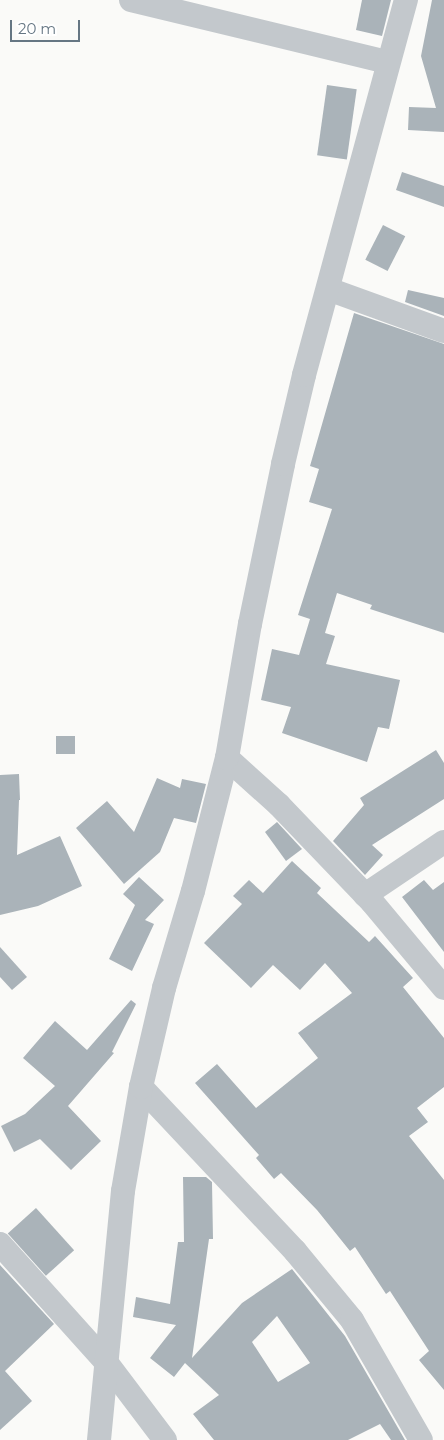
<!DOCTYPE html>
<style>
body{margin:0}
#map{position:relative;width:444px;height:1440px;overflow:hidden;background:#fafaf8;font-family:Montserrat,sans-serif}
div>[style]{position:absolute}
.building>*{inset:0;background:#aab3b9;transform-origin:0 0}
.minor>*{height:24px;margin:-12px;padding:0 12px;transform-origin:12px;border-radius:12px;background:#c3c8cc}
span{translate:-50% -50%;white-space:nowrap;text-align:center;line-height:1.15;-webkit-text-stroke:5px #fff;paint-order:stroke}
.scale{position:absolute;left:10px;top:20px;width:70px;height:22px;box-sizing:border-box;border:2px solid #657683;border-top:0;padding-left:6px;font-size:15px;line-height:18px;white-space:nowrap;color:#657683;-webkit-text-stroke:4px #fff;paint-order:stroke}
</style>
<div id="map">
<div class="building">
<div style="clip-path:polygon(362px 0,391px 0,382px 36px,356px 30px)"></div>
<div style="clip-path:polygon(432px 0,444px 0,444px 132px,408px 130px,409px 107px,436px 108px,421px 56px)"></div>
<div style="left:327px;top:85px;width:30px;height:71px;rotate:8deg"></div>
<div style="clip-path:polygon(402px 172px,444px 186px,444px 207px,396px 190px)"></div>
<div style="left:383px;top:225px;width:25px;height:39px;rotate:27deg"></div>
<div style="clip-path:polygon(408px 290px,444px 298px,444px 316px,405px 302px)"></div>
<div style="clip-path:polygon(354px 313px,444px 344px,444px 633px,370px 609px,372px 605px,337px 593px,325px 633px,335px 636px,326px 664px,400px 680px,389px 729px,378px 727px,367px 762px,282px 733px,291px 707px,261px 700px,272px 649px,299px 655px,310px 619px,298px 615px,332px 509px,309px 502px,319px 469px,310px 466px)"></div>
<div style="left:56px;top:736px;width:19px;height:18px"></div>
<div style="clip-path:polygon(436px 750px,444px 763px,444px 799px,372px 845px,383px 855px,365px 875px,333px 841px,364px 805px,360px 798px)"></div>
<div style="clip-path:polygon(19px 774px,20px 800px,19px 800px,17px 855px,60px 836px,82px 886px,38px 906px,0 915px,0 775px)"></div>
<div style="clip-path:polygon(157px 778px,180px 788px,182px 779px,206px 784px,196px 823px,174px 818px,160px 852px,124px 884px,76px 828px,107px 801px,134px 832px)"></div>
<div style="clip-path:polygon(277px 822px,302px 849px,286px 861px,265px 832px)"></div>
<div style="clip-path:polygon(292px 861px,321px 888px,317px 893px,369px 942px,375px 936px,413px 978px,403px 987px,444px 1038px,444px 1087px,417px 1108px,428px 1122px,409px 1136px,444px 1180px,444px 1390px,419px 1360px,429px 1351px,390px 1291px,386px 1294px,355px 1247px,350px 1251px,317px 1210px,281px 1173px,274px 1179px,256px 1158px,259px 1155px,195px 1083px,217px 1064px,256px 1108px,318px 1058px,298px 1033px,352px 993px,325px 963px,300px 990px,273px 965px,251px 988px,204px 943px,242px 904px,233px 896px,249px 880px,263px 893px)"></div>
<div style="clip-path:polygon(139px 877px,164px 900px,145px 920px,154px 924px,132px 971px,109px 959px,135px 905px,123px 894px)"></div>
<div style="clip-path:polygon(424px 880px,433px 890px,444px 882px,444px 952px,402px 897px)"></div>
<div style="clip-path:polygon(0 947px,27px 977px,12px 990px,0 977px)"></div>
<div style="clip-path:polygon(131px 1000px,136px 1004px,112px 1052px,114px 1053px,68px 1106px,101px 1141px,71px 1170px,40px 1139px,14px 1152px,1px 1126px,25px 1114px,55px 1086px,23px 1058px,55px 1021px,87px 1050px)"></div>
<div style="clip-path:polygon(evenodd,183px 1177px,206px 1177px,212px 1182px,213px 1239px,209px 1239px,192px 1358px,242px 1303px,292px 1269px,345px 1336px,405px 1440px,391px 1440px,380px 1424px,348px 1440px,214px 1440px,193px 1414px,219px 1395px,185px 1363px,174px 1377px,150px 1358px,176px 1325px,133px 1317px,136px 1297px,170px 1304px,178px 1242px,184px 1242px,183px 1177px,277px 1316px,310px 1363px,278px 1382px,252px 1342px,277px 1316px)"></div>
<div style="left:36px;top:1208px;width:57px;height:38px;rotate:48deg"></div>
<div style="clip-path:polygon(0 1265px,54px 1324px,5px 1371px,32px 1401px,0 1430px)"></div>
</div>
<div class="minor">
<div style="left:131px;top:0;width:264px;rotate:13.6deg"></div>
<div style="left:328px;top:289px;width:123px;rotate:19.9deg"></div>
<div style="left:227px;top:758px;width:70px;rotate:42.1deg"></div>
<div style="left:279px;top:805px;width:134px;rotate:46.2deg"></div>
<div style="left:372px;top:902px;width:112px;rotate:50.1deg"></div>
<div style="left:365px;top:895px;width:95px;rotate:-33.9deg"></div>
<div style="left:141px;top:1087px;width:225px;rotate:46.8deg"></div>
<div style="left:295px;top:1251px;width:89px;rotate:50.4deg"></div>
<div style="left:352px;top:1320px;width:138px;rotate:60.1deg"></div>
<div style="left:0;top:1244px;width:159px;rotate:48.1deg"></div>
<div style="left:106px;top:1362px;width:98px;rotate:52.9deg"></div>
<div style="left:99px;top:1440px;width:250px;rotate:-84.5deg"></div>
<div style="left:123px;top:1191px;width:106px;rotate:-80.2deg"></div>
<div style="left:141px;top:1087px;width:102px;rotate:-76.9deg"></div>
<div style="left:164px;top:988px;width:101px;rotate:-73.4deg"></div>
<div style="left:193px;top:891px;width:137px;rotate:-75.7deg"></div>
<div style="left:227px;top:758px;width:136px;rotate:-80.3deg"></div>
<div style="left:250px;top:624px;width:163px;rotate:-78.3deg"></div>
<div style="left:283px;top:464px;width:91px;rotate:-76.7deg"></div>
<div style="left:304px;top:375px;width:389px;rotate:-74.8deg"></div>
</div>
<div class="scale">20 m</div>
</div>
